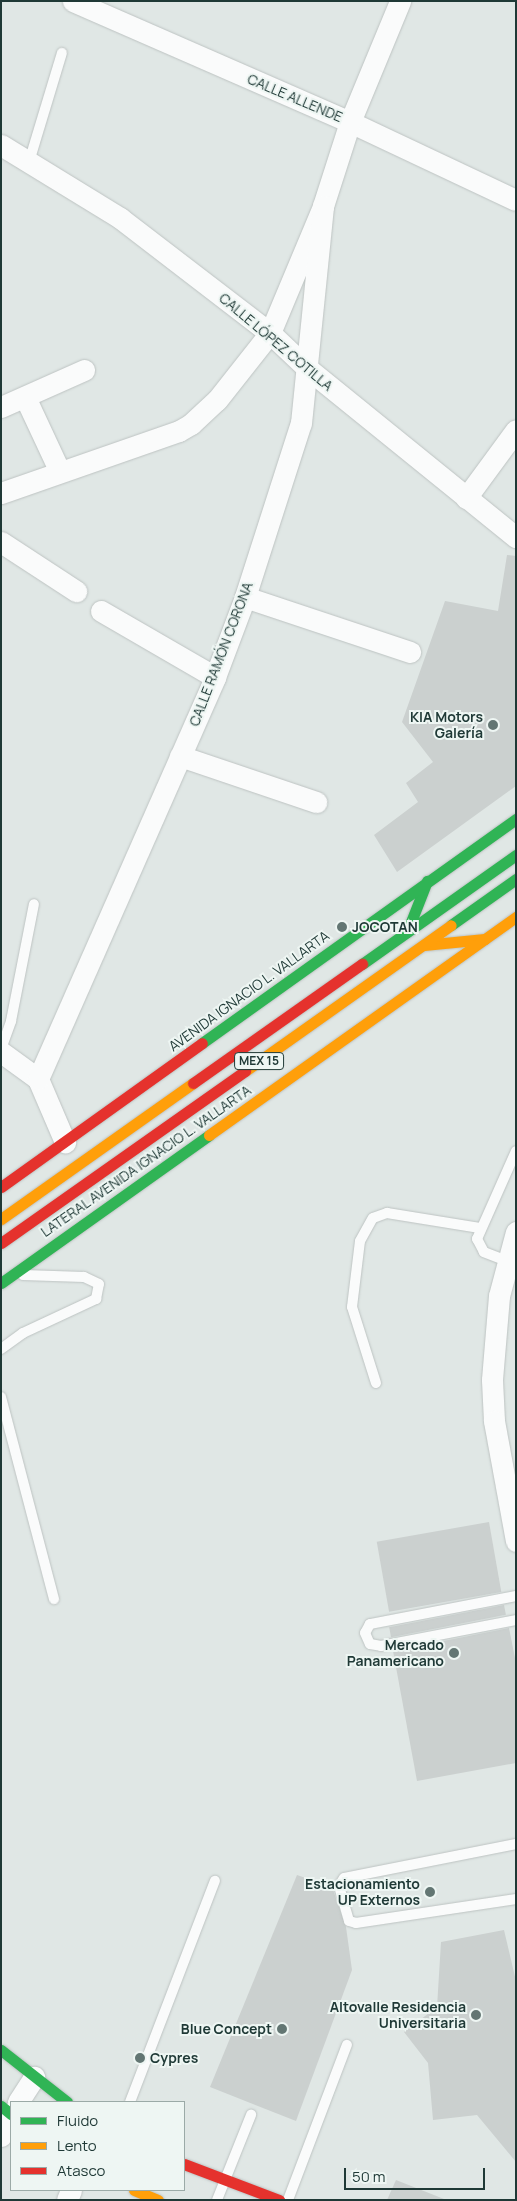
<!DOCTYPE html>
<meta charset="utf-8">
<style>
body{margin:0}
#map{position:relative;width:517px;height:2201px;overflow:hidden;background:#e0e7e5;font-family:Manrope,sans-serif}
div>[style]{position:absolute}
.building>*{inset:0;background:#cbd0cf;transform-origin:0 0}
.roads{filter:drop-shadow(0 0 1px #bdc3c2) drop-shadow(0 0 1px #bdc3c2)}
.lane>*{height:10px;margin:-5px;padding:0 5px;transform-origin:5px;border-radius:5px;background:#fafbfb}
.street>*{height:21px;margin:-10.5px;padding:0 10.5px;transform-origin:10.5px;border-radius:10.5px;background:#fafbfb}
.fast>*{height:11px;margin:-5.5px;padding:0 5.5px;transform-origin:5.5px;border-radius:5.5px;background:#30b455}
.slow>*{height:11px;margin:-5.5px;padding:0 5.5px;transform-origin:5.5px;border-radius:5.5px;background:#ff9f0a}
.jam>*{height:11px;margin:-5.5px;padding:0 5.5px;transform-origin:5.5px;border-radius:5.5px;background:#e5322d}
.dots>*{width:14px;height:14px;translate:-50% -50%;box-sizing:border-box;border:2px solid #eef6f3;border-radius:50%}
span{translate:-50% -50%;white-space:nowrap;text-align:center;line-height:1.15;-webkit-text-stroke:4px #eef6f3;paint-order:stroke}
.shield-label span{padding:1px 4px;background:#eef6f3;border:1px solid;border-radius:4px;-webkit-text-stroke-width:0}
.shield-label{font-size:12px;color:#1f3936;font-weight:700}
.street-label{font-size:14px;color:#1f3936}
.poi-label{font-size:14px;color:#1f3936;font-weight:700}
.right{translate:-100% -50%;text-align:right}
.left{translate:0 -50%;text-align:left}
.frame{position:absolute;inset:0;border:2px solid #1f3936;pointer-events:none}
.legend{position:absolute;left:10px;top:2101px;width:175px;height:90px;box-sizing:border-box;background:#eef6f3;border:1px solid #9baaa7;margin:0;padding:6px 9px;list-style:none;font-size:15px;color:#1f3936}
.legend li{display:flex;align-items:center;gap:10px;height:25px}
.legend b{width:25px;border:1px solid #9baaa7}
.scale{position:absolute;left:344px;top:2168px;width:141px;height:22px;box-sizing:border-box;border:2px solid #1f3936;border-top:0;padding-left:6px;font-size:15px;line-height:18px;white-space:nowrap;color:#1f3936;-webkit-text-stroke:4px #eef6f3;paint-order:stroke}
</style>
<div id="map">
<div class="building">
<div style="clip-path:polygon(507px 555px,516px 556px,516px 786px,397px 872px,374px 835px,418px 802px,406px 783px,433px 762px,402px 722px,445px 601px,498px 611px)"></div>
<div style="left:489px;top:1522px;width:71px;height:114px;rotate:80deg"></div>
<div style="left:504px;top:1605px;width:10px;height:117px;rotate:79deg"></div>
<div style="clip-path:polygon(509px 1628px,516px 1663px,516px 1763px,417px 1781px,393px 1651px)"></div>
<div style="clip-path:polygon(297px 1875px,332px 1887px,346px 1927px,352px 1970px,296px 2121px,210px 2087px)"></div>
<div style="clip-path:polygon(504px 1930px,516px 1981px,516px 2162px,477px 2115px,433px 2120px,428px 2063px,404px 2032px,437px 2007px,441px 1942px)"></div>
<div style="clip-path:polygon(396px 2180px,444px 2199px,444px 2200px,387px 2200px)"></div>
</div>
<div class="roads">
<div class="lane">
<div style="left:29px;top:162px;width:114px;rotate:-73.2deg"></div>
<div style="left:1px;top:1049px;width:30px;rotate:-70deg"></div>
<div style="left:11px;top:1021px;width:119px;rotate:-78.9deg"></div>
<div style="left:507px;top:1261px;width:25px;rotate:-159deg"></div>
<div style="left:484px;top:1252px;width:15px;rotate:-118deg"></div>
<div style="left:477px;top:1239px;width:96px;rotate:-66.1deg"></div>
<div style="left:1px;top:1349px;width:27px;rotate:-36deg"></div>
<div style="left:23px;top:1333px;width:81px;rotate:-25deg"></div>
<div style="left:96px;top:1299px;width:15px;rotate:-79deg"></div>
<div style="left:99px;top:1284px;width:17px;rotate:-155deg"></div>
<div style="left:84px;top:1277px;width:61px;rotate:-178.1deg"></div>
<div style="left:376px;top:1383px;width:80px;rotate:-107.5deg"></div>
<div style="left:352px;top:1307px;width:66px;rotate:-83.1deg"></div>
<div style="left:360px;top:1241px;width:26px;rotate:-61deg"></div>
<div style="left:373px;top:1218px;width:15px;rotate:-20deg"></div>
<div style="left:387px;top:1213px;width:94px;rotate:9.2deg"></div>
<div style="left:1px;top:1397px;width:209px;rotate:75.3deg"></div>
<div style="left:516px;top:1596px;width:149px;rotate:169.1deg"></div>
<div style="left:370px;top:1624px;width:10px;rotate:119deg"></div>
<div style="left:365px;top:1633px;width:12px;rotate:66deg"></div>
<div style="left:370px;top:1644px;width:11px;rotate:10deg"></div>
<div style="left:381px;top:1646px;width:137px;rotate:-10.9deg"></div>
<div style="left:516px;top:1844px;width:175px;rotate:168.8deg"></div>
<div style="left:344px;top:1878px;width:9px;rotate:122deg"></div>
<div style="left:339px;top:1886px;width:36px;rotate:74deg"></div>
<div style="left:349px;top:1921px;width:7px;rotate:16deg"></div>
<div style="left:356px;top:1923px;width:162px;rotate:-8.5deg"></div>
<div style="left:130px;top:2102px;width:237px;rotate:-69deg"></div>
<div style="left:217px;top:2200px;width:92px;rotate:-68.2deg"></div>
<div style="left:288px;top:2200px;width:166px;rotate:-69.2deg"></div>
</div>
<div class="street">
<div style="left:73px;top:1px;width:302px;rotate:23.6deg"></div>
<div style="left:350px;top:122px;width:183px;rotate:25.2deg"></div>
<div style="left:1px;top:145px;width:140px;rotate:31.5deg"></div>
<div style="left:120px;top:218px;width:189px;rotate:37.5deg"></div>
<div style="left:270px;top:333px;width:51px;rotate:43.4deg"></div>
<div style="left:307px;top:368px;width:269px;rotate:39deg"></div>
<div style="left:25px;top:397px;width:81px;rotate:65deg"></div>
<div style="left:1px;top:407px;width:91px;rotate:-24deg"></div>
<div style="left:1px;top:493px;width:188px;rotate:-19.2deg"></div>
<div style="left:179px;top:431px;width:14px;rotate:-30deg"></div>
<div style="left:191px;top:424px;width:35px;rotate:-43deg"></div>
<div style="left:217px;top:400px;width:85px;rotate:-51.7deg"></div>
<div style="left:270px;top:333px;width:138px;rotate:-67.3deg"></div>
<div style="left:323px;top:206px;width:88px;rotate:-72.2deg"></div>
<div style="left:350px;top:122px;width:131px;rotate:-67.5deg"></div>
<div style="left:466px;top:498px;width:84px;rotate:-53.7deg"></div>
<div style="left:1px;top:542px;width:90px;rotate:33.2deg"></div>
<div style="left:245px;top:597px;width:174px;rotate:18.4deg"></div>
<div style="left:101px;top:611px;width:132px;rotate:30.1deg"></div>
<div style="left:180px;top:756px;width:144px;rotate:18.7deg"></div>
<div style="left:1px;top:1052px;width:46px;rotate:36.1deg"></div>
<div style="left:38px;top:1079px;width:69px;rotate:66.8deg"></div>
<div style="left:38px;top:1079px;width:439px;rotate:-66.2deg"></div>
<div style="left:215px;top:677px;width:85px;rotate:-69.4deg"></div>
<div style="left:245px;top:597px;width:183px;rotate:-72.2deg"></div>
<div style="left:301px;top:423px;width:218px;rotate:-84.2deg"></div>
<div style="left:516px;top:1232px;width:66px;rotate:104.9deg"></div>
<div style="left:499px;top:1296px;width:84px;rotate:94.8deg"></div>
<div style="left:492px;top:1380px;width:41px;rotate:87.2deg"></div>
<div style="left:494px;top:1421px;width:122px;rotate:79.6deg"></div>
<div style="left:18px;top:2102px;width:30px;rotate:-57deg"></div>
<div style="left:1px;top:2136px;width:25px;rotate:-67deg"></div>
<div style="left:67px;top:2200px;width:11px;rotate:-68deg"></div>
</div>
<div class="fast">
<div style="left:451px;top:925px;width:80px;rotate:-35.3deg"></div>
<div style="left:407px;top:932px;width:55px;rotate:-68.6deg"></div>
<div style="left:362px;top:964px;width:189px;rotate:-35.3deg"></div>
<div style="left:202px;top:1043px;width:386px;rotate:-35.5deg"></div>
<div style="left:1px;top:1283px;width:255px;rotate:-35.4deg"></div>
<div style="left:1px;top:2050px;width:84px;rotate:38.2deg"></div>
<div style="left:1px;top:2106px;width:13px;rotate:39deg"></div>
</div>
<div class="slow">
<div style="left:424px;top:945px;width:61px;rotate:-5.6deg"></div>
<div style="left:245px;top:1071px;width:252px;rotate:-35.3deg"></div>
<div style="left:209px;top:1135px;width:377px;rotate:-35.4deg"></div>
<div style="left:1px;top:1219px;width:235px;rotate:-35.3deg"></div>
<div style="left:134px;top:2190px;width:26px;rotate:23deg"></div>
</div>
<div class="jam">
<div style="left:193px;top:1083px;width:207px;rotate:-35.2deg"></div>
<div style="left:1px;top:1187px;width:247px;rotate:-35.6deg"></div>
<div style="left:1px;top:1243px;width:299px;rotate:-35.2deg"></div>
<div style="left:184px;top:2164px;width:102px;rotate:20.8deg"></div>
</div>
</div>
<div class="dots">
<div style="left:493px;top:725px;background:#637673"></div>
<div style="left:342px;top:927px;background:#637673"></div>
<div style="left:454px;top:1653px;background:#637673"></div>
<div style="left:430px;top:1892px;background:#637673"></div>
<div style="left:476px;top:2015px;background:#637673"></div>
<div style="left:282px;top:2029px;background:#637673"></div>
<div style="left:140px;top:2058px;background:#637673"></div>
</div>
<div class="shield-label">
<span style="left:259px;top:1061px">MEX 15</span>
</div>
<div class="street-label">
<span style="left:295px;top:98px;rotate:23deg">CALLE ALLENDE</span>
<span style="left:276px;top:342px;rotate:40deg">CALLE LÓPEZ COTILLA</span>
<span style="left:221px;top:654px;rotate:-69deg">CALLE RAMÓN CORONA</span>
<span style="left:249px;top:991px;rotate:-36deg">AVENIDA IGNACIO L. VALLARTA</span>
<span style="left:146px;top:1161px;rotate:-35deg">LATERAL AVENIDA IGNACIO L. VALLARTA</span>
</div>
<div class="poi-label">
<span class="right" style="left:483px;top:725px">KIA Motors<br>Galería</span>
<span class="left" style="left:352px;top:927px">JOCOTAN</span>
<span class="right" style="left:444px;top:1653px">Mercado<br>Panamericano</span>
<span class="right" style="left:420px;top:1892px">Estacionamiento<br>UP Externos</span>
<span class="right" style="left:466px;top:2015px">Altovalle Residencia<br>Universitaria</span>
<span class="right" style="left:272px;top:2029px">Blue Concept</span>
<span class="left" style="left:150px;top:2058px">Cypres</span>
</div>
<div class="frame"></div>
<ul class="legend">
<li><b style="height:6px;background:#30b455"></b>Fluido</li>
<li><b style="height:6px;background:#ff9f0a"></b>Lento</li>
<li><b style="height:6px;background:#e5322d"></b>Atasco</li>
</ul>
<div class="scale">50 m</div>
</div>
